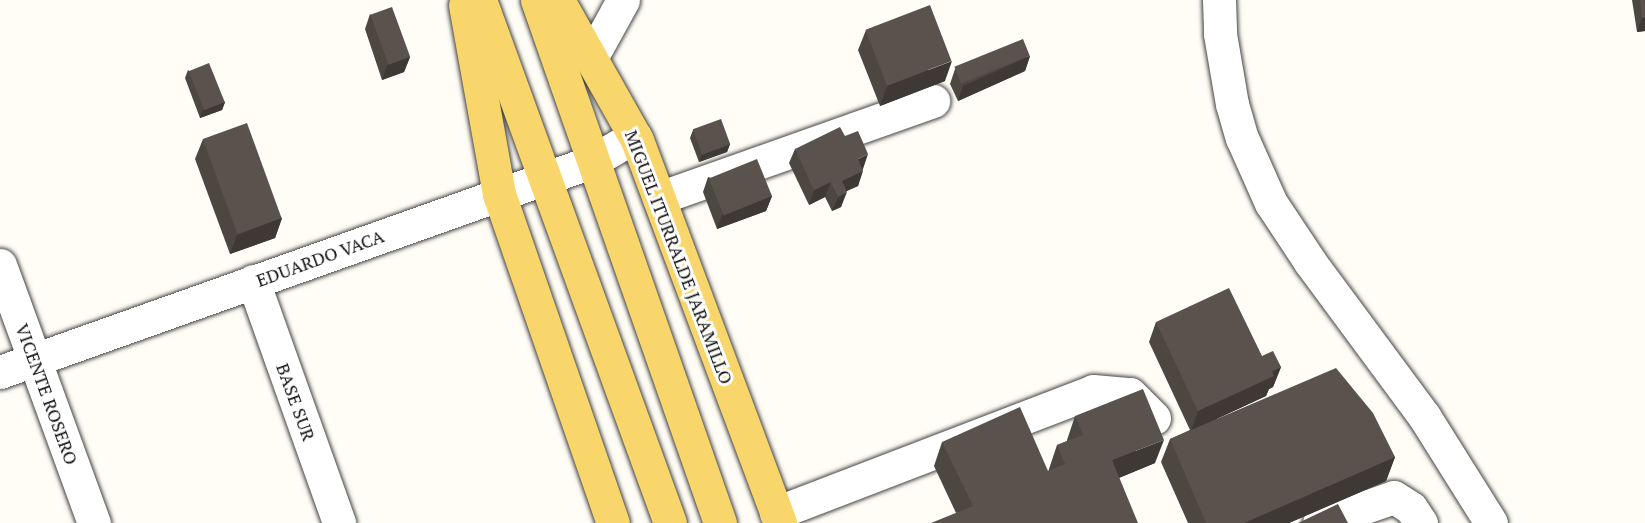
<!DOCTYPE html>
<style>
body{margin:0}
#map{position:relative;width:1645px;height:523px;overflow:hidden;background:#fffdf5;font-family:"PT Serif",serif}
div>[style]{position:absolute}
.roads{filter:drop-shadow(0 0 2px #444) drop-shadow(0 0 2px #444)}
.minor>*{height:33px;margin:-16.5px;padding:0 16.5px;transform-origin:16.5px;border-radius:16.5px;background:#fff}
.major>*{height:33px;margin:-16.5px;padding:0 16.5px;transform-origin:16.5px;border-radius:16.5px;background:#f9d66b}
.wall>*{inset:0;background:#4d4742}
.shaded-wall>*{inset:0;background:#3f3936}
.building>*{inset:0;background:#5a524d;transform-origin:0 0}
span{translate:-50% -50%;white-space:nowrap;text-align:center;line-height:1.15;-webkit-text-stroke:6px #fff;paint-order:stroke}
.street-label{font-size:18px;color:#111}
</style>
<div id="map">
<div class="roads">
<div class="minor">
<div style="left:1219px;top:0;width:34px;rotate:88deg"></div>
<div style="left:1220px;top:34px;width:71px;rotate:80.3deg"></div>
<div style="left:1232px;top:104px;width:35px;rotate:74deg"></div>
<div style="left:1242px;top:138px;width:71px;rotate:66deg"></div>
<div style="left:1271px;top:203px;width:71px;rotate:56.5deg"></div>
<div style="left:1310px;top:262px;width:192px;rotate:53.5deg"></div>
<div style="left:1424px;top:416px;width:126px;rotate:57.9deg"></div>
<div style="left:591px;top:58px;width:66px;rotate:-61.1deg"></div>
<div style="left:659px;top:198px;width:291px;rotate:-19.5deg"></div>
<div style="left:0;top:265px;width:275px;rotate:70deg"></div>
<div style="left:253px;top:281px;width:257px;rotate:70.4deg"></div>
<div style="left:0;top:372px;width:627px;rotate:-19.56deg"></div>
<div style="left:591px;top:162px;width:51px;rotate:-30.6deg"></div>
<div style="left:776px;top:513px;width:340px;rotate:-21deg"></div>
<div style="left:1093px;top:391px;width:37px;rotate:5deg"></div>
<div style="left:1130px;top:394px;width:34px;rotate:45deg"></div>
<div style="left:1319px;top:523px;width:79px;rotate:-19.1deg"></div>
<div style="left:1394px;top:497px;width:20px;rotate:33deg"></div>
<div style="left:1411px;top:508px;width:18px;rotate:56deg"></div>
</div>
<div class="major">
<div style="left:480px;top:0;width:556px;rotate:70.03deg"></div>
<div style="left:537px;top:0;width:554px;rotate:70.71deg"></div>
<div style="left:558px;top:0;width:161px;rotate:60.6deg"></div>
<div style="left:637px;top:140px;width:409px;rotate:69.5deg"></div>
<div style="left:465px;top:5px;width:192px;rotate:79.8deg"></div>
<div style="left:499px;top:194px;width:348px;rotate:70.9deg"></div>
</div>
</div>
<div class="wall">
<div style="clip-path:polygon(1632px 0,1645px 0,1645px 31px,1637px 32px)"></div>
<div style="clip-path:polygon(370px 14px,410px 57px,404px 72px,382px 80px,365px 29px)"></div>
<div style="clip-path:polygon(866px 30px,945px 81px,880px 106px,858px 50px)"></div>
<div style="clip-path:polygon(1030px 56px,1025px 71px,958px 101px,950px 84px,955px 69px)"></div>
<div style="clip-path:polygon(188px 70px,225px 102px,222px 110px,200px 118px,185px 78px)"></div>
<div style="clip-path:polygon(693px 130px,730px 144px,727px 152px,699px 162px,690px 138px)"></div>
<div style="clip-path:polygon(203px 139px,282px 218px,275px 238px,230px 254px,195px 159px)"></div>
<div style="clip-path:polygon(795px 149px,863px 169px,858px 186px,846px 191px,841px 207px,832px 211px,825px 197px,809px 205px,789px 163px)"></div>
<div style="clip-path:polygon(708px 177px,772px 196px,766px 211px,717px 229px,703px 192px)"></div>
<div style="clip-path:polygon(1156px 322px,1262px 356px,1281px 367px,1273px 387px,1269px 389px,1266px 396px,1216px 419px,1395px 457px,1386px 481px,1289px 523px,1188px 523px,1161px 462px,1170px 439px,1190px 430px,1149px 342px)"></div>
<div style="clip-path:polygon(1075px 416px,1155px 463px,1119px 478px,956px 513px,934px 466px,942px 442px,1048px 471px,1049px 470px,1049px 469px,1057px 445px,1067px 441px,1067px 440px)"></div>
</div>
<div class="shaded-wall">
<div style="clip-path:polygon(1645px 17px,1645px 31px,1637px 32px,1642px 18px)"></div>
<div style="clip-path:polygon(1030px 56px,1025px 71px,958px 101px,963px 86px)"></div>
<div style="clip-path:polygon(410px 57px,404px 72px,382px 80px,387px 65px)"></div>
<div style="clip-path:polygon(952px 61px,945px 81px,880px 106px,887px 86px)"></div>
<div style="clip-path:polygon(225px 102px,222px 110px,200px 118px,203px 110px)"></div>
<div style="clip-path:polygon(730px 144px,727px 152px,699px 162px,702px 154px)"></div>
<div style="clip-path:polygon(868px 154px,863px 169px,852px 174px,858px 159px)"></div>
<div style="clip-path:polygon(863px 171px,858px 186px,836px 196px,842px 181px)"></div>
<div style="clip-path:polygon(831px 182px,825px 197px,809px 205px,814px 190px)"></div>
<div style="clip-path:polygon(847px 192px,841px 207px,832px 211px,838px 197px)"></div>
<div style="clip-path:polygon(772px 196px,766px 211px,717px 229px,722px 215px)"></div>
<div style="clip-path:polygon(282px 218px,275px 238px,230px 254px,237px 235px)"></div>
<div style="clip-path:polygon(1281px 367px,1273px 387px,1269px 389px,1266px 396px,1191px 431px,1198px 411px)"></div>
<div style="clip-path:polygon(1164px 440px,1155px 463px,1104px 484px,1112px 460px)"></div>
<div style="clip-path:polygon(1395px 457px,1386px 481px,1289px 523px,1244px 523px)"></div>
</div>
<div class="building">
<div style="clip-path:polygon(1640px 0,1645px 0,1645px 17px,1642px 18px)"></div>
<div style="left:930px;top:5px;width:60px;height:69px;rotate:69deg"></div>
<div style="left:392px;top:7px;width:53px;height:23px;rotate:70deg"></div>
<div style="left:1023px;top:39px;width:18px;height:74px;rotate:68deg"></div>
<div style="left:209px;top:63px;width:42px;height:22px;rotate:68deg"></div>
<div style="left:721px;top:119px;width:27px;height:30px;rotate:70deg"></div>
<div style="left:247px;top:123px;width:101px;height:47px;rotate:70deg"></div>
<div style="clip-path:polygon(840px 127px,845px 136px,858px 131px,868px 154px,858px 159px,863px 171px,842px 181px,847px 192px,838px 197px,831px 182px,814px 190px,795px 149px)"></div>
<div style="left:757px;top:159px;width:40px;height:52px;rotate:68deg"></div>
<div style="clip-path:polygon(1229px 288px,1262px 356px,1273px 351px,1281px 367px,1272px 371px,1274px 376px,1198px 411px,1156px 322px)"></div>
<div style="clip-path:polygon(1336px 368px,1373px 413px,1395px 457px,1244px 523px,1206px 523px,1170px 439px)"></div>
<div style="clip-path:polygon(1143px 389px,1164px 440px,1112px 460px,1138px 523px,931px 523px,973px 506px,942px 442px,1020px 407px,1048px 471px,1065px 464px,1057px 445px,1083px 435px,1075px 416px)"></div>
<div style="clip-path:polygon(1338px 504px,1348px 523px,1298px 523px)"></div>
</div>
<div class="street-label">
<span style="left:679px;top:257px;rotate:69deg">MIGUEL ITURRALDE JARAMILLO</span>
<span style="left:320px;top:258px;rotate:-20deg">EDUARDO VACA</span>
<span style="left:47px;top:394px;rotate:70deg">VICENTE ROSERO</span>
<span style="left:296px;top:402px;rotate:70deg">BASE SUR</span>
</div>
</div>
